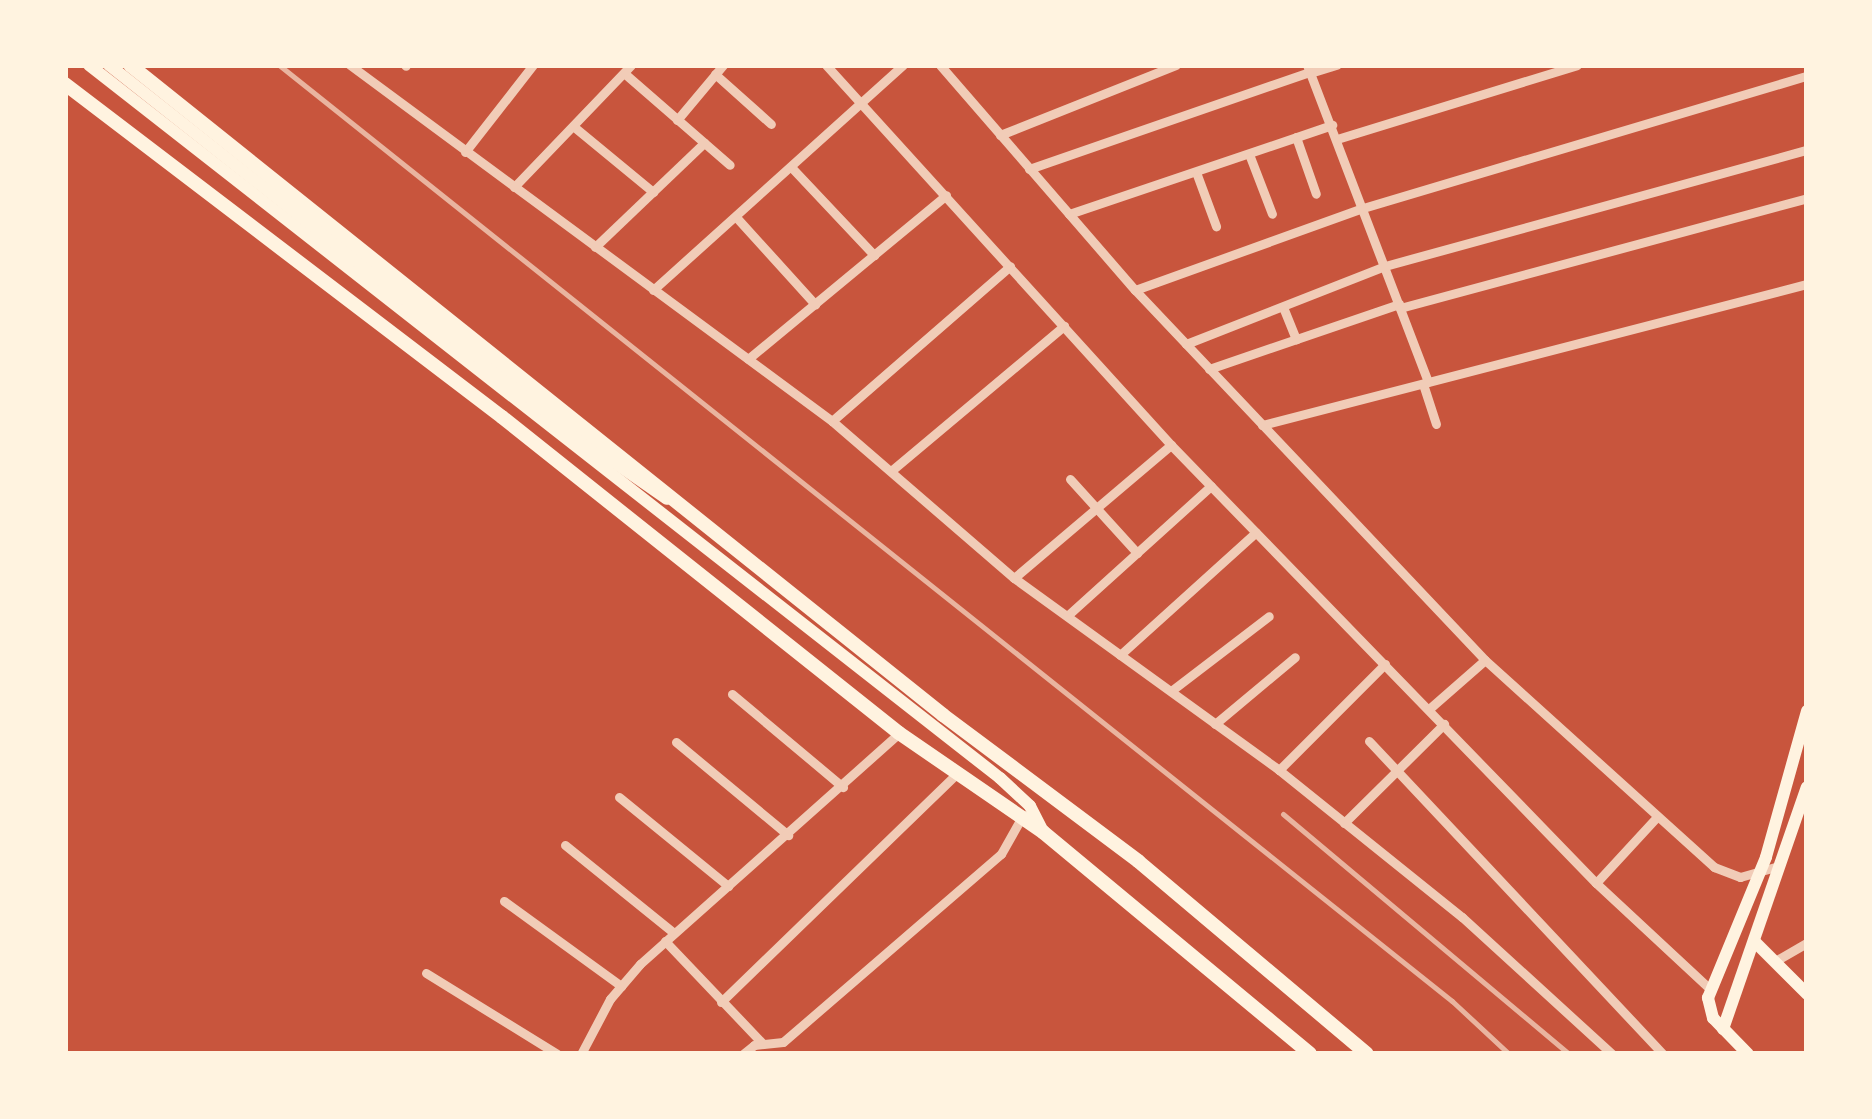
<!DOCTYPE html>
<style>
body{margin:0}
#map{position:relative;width:1872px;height:1119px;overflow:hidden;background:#c8553d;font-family:Ubuntu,sans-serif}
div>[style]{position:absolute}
.minor>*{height:9px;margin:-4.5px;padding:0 4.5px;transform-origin:4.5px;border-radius:4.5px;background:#f1ccb7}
.secondary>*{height:12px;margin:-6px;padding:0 6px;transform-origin:6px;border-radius:6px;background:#fff3e0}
.trunk>*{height:14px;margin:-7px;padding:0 7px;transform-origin:7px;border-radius:7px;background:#fff3e0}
.rail>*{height:5px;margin:-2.5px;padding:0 2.5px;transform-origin:2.5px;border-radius:2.5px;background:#e9b49f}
span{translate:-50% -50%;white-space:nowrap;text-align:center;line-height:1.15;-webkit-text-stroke:8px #fff3e0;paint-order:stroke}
.frame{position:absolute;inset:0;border:68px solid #fff3e0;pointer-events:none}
</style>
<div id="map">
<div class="minor">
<div style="left:350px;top:65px;width:599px;rotate:36.45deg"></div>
<div style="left:832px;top:421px;width:240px;rotate:40.8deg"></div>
<div style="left:1014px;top:578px;width:327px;rotate:35.9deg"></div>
<div style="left:1279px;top:770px;width:235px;rotate:38.8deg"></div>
<div style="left:1462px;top:917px;width:203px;rotate:42.4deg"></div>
<div style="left:405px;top:65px;width:1px;rotate:45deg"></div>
<div style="left:826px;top:65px;width:513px;rotate:47.76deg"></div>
<div style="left:1171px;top:445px;width:610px;rotate:45.86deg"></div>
<div style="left:1596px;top:883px;width:156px;rotate:42.9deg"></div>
<div style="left:940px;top:65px;width:298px;rotate:49.1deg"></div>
<div style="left:1135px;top:290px;width:509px;rotate:46.59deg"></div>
<div style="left:1485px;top:660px;width:309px;rotate:42.1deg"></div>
<div style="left:1714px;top:867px;width:28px;rotate:21deg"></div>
<div style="left:1740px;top:877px;width:41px;rotate:-15.8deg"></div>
<div style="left:1307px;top:65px;width:339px;rotate:69.1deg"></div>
<div style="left:624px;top:73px;width:140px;rotate:41deg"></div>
<div style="left:1310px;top:73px;width:28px;rotate:-17deg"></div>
<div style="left:715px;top:74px;width:75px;rotate:41.8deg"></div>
<div style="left:677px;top:120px;width:72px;rotate:-50.1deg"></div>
<div style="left:573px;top:126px;width:104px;rotate:39.5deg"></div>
<div style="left:1000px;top:135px;width:189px;rotate:-21.7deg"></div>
<div style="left:1296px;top:137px;width:60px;rotate:70.7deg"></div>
<div style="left:1337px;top:139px;width:251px;rotate:-17.1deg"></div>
<div style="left:465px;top:152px;width:110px;rotate:-52deg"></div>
<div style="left:1249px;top:154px;width:64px;rotate:69deg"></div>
<div style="left:792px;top:168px;width:120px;rotate:46.7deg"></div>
<div style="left:1029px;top:169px;width:296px;rotate:-19.1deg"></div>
<div style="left:1196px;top:172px;width:58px;rotate:69.7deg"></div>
<div style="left:514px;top:187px;width:169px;rotate:-46.2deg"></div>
<div style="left:1069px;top:214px;width:278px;rotate:-18.7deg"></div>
<div style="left:736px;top:217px;width:118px;rotate:47.8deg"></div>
<div style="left:595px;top:247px;width:151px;rotate:-43.7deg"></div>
<div style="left:653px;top:290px;width:336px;rotate:-42deg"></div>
<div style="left:1135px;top:290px;width:242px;rotate:-19.8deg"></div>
<div style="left:1363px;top:208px;width:463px;rotate:-16.6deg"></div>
<div style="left:1283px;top:307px;width:35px;rotate:68deg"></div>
<div style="left:1400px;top:308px;width:422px;rotate:-15.1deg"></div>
<div style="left:1186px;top:344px;width:214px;rotate:-21.4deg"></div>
<div style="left:1385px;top:266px;width:438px;rotate:-15.4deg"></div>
<div style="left:748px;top:359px;width:257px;rotate:-39.6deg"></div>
<div style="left:1209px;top:369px;width:201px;rotate:-18.9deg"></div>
<div style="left:1423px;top:384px;width:42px;rotate:72deg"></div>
<div style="left:832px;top:421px;width:236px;rotate:-41deg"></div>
<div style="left:1262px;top:425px;width:563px;rotate:-14.51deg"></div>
<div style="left:891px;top:471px;width:226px;rotate:-40deg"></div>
<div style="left:1070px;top:479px;width:100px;rotate:47.8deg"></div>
<div style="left:1014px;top:578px;width:206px;rotate:-40.3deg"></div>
<div style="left:1067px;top:616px;width:194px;rotate:-42.1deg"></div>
<div style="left:1120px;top:655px;width:183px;rotate:-42.1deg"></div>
<div style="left:1171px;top:691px;width:123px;rotate:-37.4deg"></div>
<div style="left:732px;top:694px;width:145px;rotate:40deg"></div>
<div style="left:1429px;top:709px;width:74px;rotate:-41.2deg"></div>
<div style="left:1215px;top:724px;width:104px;rotate:-39.9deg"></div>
<div style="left:1369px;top:741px;width:429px;rotate:46.8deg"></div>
<div style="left:676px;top:742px;width:146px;rotate:39.7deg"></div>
<div style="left:1279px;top:770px;width:150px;rotate:-45deg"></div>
<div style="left:619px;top:797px;width:141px;rotate:39.2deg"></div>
<div style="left:1344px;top:823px;width:141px;rotate:-44.7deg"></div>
<div style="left:565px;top:845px;width:140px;rotate:38.9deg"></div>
<div style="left:1596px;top:883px;width:87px;rotate:-47.3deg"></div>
<div style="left:504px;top:901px;width:145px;rotate:36deg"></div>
<div style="left:665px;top:941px;width:142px;rotate:46.4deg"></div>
<div style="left:1777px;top:960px;width:34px;rotate:-30deg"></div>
<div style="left:426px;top:973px;width:154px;rotate:31.7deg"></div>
<div style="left:721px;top:1002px;width:327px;rotate:-44.1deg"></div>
<div style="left:581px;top:1054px;width:62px;rotate:-62.2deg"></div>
<div style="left:610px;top:999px;width:46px;rotate:-49.4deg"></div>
<div style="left:640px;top:964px;width:347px;rotate:-41.7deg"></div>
<div style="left:743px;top:1054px;width:14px;rotate:-39deg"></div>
<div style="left:754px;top:1045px;width:29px;rotate:-6deg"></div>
<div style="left:783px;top:1042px;width:288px;rotate:-40.8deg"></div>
<div style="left:1001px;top:854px;width:45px;rotate:-60.6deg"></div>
</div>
<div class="secondary">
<div style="left:89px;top:65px;width:1157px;rotate:38.05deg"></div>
<div style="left:1000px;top:778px;width:41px;rotate:43deg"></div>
<div style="left:1030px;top:806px;width:29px;rotate:63deg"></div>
<div style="left:109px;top:65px;width:611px;rotate:38.35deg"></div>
<div style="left:588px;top:444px;width:96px;rotate:34.8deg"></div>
<div style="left:1755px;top:942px;width:74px;rotate:45deg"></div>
<div style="left:1723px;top:1029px;width:256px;rotate:-70.9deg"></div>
<div style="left:1748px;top:1054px;width:50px;rotate:-134.2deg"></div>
<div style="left:1713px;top:1018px;width:21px;rotate:-104deg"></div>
<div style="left:1708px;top:998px;width:152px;rotate:-67.6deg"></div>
<div style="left:1766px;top:857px;width:152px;rotate:-74.3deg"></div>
</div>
<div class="trunk">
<div style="left:130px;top:65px;width:1041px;rotate:38.64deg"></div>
<div style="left:943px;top:715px;width:244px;rotate:36.8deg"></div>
<div style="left:1138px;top:861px;width:299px;rotate:40.1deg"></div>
<div style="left:65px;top:84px;width:549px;rotate:37.31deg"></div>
<div style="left:502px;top:417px;width:507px;rotate:38.52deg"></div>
<div style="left:899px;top:733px;width:175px;rotate:34.5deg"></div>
<div style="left:1043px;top:832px;width:347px;rotate:39.7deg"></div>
</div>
<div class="rail">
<div style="left:279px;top:65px;width:1501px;rotate:38.59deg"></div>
<div style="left:1452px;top:1001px;width:78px;rotate:42.9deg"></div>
<div style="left:1283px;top:814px;width:373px;rotate:40deg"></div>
</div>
<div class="frame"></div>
</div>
